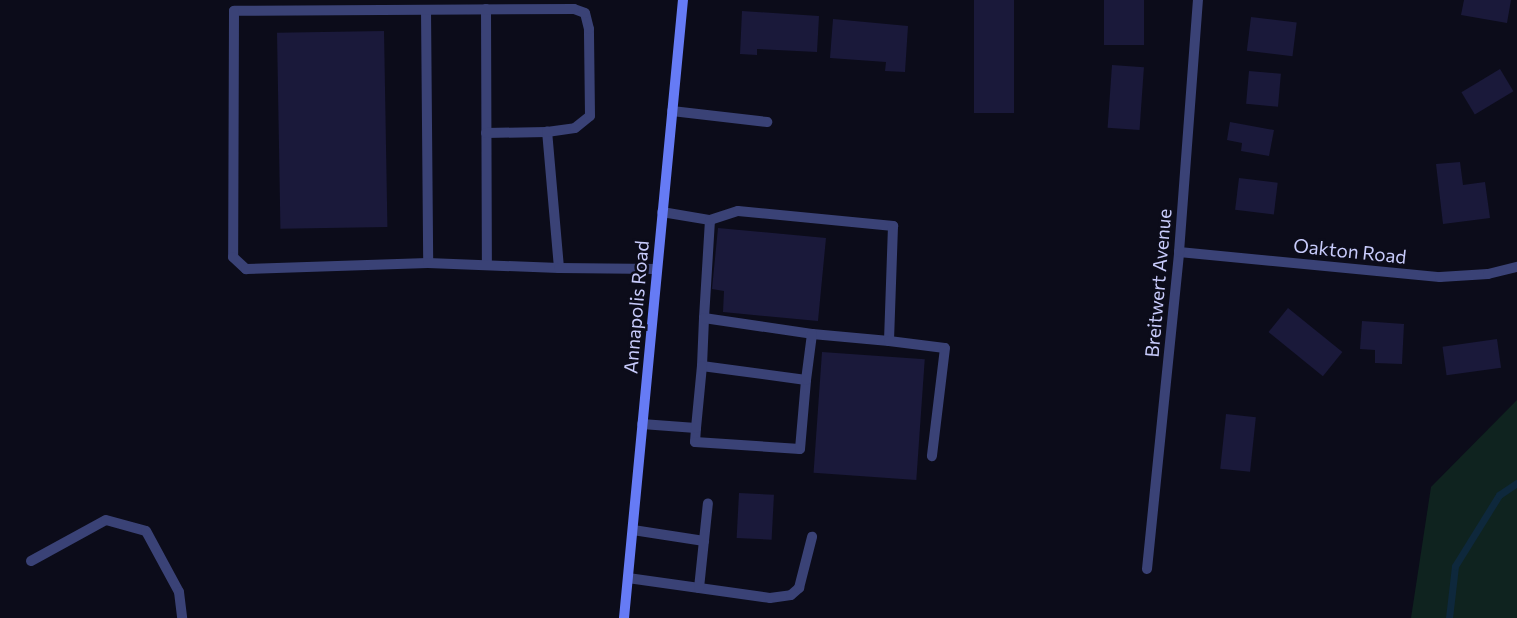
<!DOCTYPE html>
<style>
body{margin:0}
#map{position:relative;width:1517px;height:618px;overflow:hidden;background:#0c0c1a;font-family:Commissioner,sans-serif}
div>[style]{position:absolute}
.green>*{inset:0;background:#0f231f}
.stream>*{height:7px;margin:-3.5px;padding:0 3.5px;transform-origin:3.5px;border-radius:3.5px;background:#0e283c}
.building>*{inset:0;background:#1a193a;transform-origin:0 0}
.lane>*{height:10px;margin:-5px;padding:0 5px;transform-origin:5px;border-radius:5px;background:#3a4276}
.street>*{height:10px;margin:-5px;padding:0 5px;transform-origin:5px;border-radius:5px;background:#3a4276}
.secondary>*{height:10px;margin:-5px;padding:0 5px;transform-origin:5px;border-radius:5px;background:#667bf5}
span{translate:-50% -50%;white-space:nowrap;text-align:center;line-height:1.15;-webkit-text-stroke:5px #0c0c1a;paint-order:stroke}
.street-label{font-size:19px;color:#c8cbfb}
</style>
<div id="map">
<div class="green">
<div style="clip-path:polygon(1517px 400px,1517px 618px,1411px 618px,1431px 487px)"></div>
</div>
<div class="stream">
<div style="left:1449px;top:618px;width:52px;rotate:-83.4deg"></div>
<div style="left:1455px;top:566px;width:84px;rotate:-58.2deg"></div>
<div style="left:1499px;top:495px;width:22px;rotate:-34deg"></div>
</div>
<div class="building">
<div style="left:974px;top:0;width:40px;height:113px"></div>
<div style="left:1104px;top:0;width:40px;height:45px"></div>
<div style="clip-path:polygon(1464px 0,1511px 0,1507px 23px,1461px 15px)"></div>
<div style="clip-path:polygon(742px 11px,819px 16px,817px 52px,757px 49px,757px 55px,740px 54px)"></div>
<div style="left:1251px;top:17px;width:46px;height:34px;rotate:7deg"></div>
<div style="clip-path:polygon(833px 19px,908px 26px,905px 72px,885px 71px,886px 62px,830px 58px)"></div>
<div style="left:384px;top:31px;width:196px;height:107px;rotate:89deg"></div>
<div style="left:1112px;top:65px;width:32px;height:63px;rotate:4deg"></div>
<div style="left:1500px;top:69px;width:26px;height:45px;rotate:59deg"></div>
<div style="left:1249px;top:71px;width:32px;height:33px;rotate:5deg"></div>
<div style="clip-path:polygon(1230px 122px,1274px 130px,1269px 156px,1241px 151px,1242px 143px,1227px 140px)"></div>
<div style="clip-path:polygon(1460px 162px,1463px 185px,1485px 182px,1490px 218px,1443px 224px,1436px 164px)"></div>
<div style="left:1239px;top:178px;width:39px;height:32px;rotate:7deg"></div>
<div style="clip-path:polygon(718px 228px,826px 238px,818px 321px,723px 312px,724px 291px,712px 289px)"></div>
<div style="left:1288px;top:308px;width:70px;height:31px;rotate:39deg"></div>
<div style="clip-path:polygon(1362px 321px,1404px 324px,1402px 364px,1375px 363px,1375px 350px,1360px 349px)"></div>
<div style="left:1497px;top:339px;width:29px;height:55px;rotate:82deg"></div>
<div style="left:822px;top:352px;width:103px;height:121px;rotate:4deg"></div>
<div style="left:1226px;top:414px;width:30px;height:55px;rotate:6deg"></div>
<div style="left:739px;top:493px;width:35px;height:45px;rotate:3deg"></div>
</div>
<div class="lane">
<div style="left:486px;top:9px;width:256px;rotate:89.8deg"></div>
<div style="left:426px;top:10px;width:253px;rotate:89.5deg"></div>
<div style="left:672px;top:111px;width:96px;rotate:6.6deg"></div>
<div style="left:486px;top:133px;width:61px;rotate:-0.9deg"></div>
<div style="left:662px;top:212px;width:49px;rotate:9.5deg"></div>
<div style="left:710px;top:220px;width:98px;rotate:93.5deg"></div>
<div style="left:710px;top:220px;width:29px;rotate:-18deg"></div>
<div style="left:738px;top:211px;width:156px;rotate:5.5deg"></div>
<div style="left:893px;top:226px;width:115px;rotate:92deg"></div>
<div style="left:889px;top:341px;width:77px;rotate:-174.8deg"></div>
<div style="left:559px;top:268px;width:137px;rotate:-95deg"></div>
<div style="left:547px;top:132px;width:28px;rotate:-8deg"></div>
<div style="left:575px;top:128px;width:19px;rotate:-39deg"></div>
<div style="left:590px;top:116px;width:87px;rotate:-90.7deg"></div>
<div style="left:589px;top:29px;width:16px;rotate:-104deg"></div>
<div style="left:585px;top:13px;width:12px;rotate:-160deg"></div>
<div style="left:574px;top:9px;width:340px;rotate:179.7deg"></div>
<div style="left:234px;top:11px;width:246px;rotate:90.2deg"></div>
<div style="left:233px;top:257px;width:18px;rotate:43deg"></div>
<div style="left:246px;top:269px;width:182px;rotate:-1.9deg"></div>
<div style="left:428px;top:263px;width:131px;rotate:2.2deg"></div>
<div style="left:559px;top:268px;width:98px;rotate:0.6deg"></div>
<div style="left:889px;top:341px;width:56px;rotate:7.1deg"></div>
<div style="left:945px;top:348px;width:109px;rotate:96.9deg"></div>
<div style="left:642px;top:424px;width:54px;rotate:4.2deg"></div>
<div style="left:696px;top:428px;width:14px;rotate:94deg"></div>
<div style="left:695px;top:442px;width:105px;rotate:3.8deg"></div>
<div style="left:800px;top:449px;width:69px;rotate:-85deg"></div>
<div style="left:806px;top:380px;width:105px;rotate:-172.3deg"></div>
<div style="left:702px;top:366px;width:48px;rotate:-87.6deg"></div>
<div style="left:704px;top:318px;width:109px;rotate:8.4deg"></div>
<div style="left:812px;top:334px;width:46px;rotate:97.4deg"></div>
<div style="left:696px;top:428px;width:62px;rotate:-84.5deg"></div>
<div style="left:633px;top:530px;width:72px;rotate:8.8deg"></div>
<div style="left:31px;top:561px;width:85px;rotate:-28.7deg"></div>
<div style="left:106px;top:520px;width:41px;rotate:15.4deg"></div>
<div style="left:146px;top:531px;width:69px;rotate:61.6deg"></div>
<div style="left:179px;top:592px;width:26px;rotate:83deg"></div>
<div style="left:628px;top:578px;width:143px;rotate:8deg"></div>
<div style="left:770px;top:598px;width:21px;rotate:-8deg"></div>
<div style="left:791px;top:595px;width:11px;rotate:-41deg"></div>
<div style="left:799px;top:588px;width:53px;rotate:-75.7deg"></div>
<div style="left:699px;top:588px;width:85px;rotate:-84deg"></div>
</div>
<div class="street">
<div style="left:1179px;top:252px;width:262px;rotate:5.5deg"></div>
<div style="left:1440px;top:277px;width:48px;rotate:-3.6deg"></div>
<div style="left:1488px;top:274px;width:30px;rotate:-14deg"></div>
<div style="left:1147px;top:569px;width:319px;rotate:-84.2deg"></div>
<div style="left:1179px;top:252px;width:253px;rotate:-85.7deg"></div>
</div>
<div class="secondary">
<div style="left:624px;top:618px;width:621px;rotate:-84.55deg"></div>
</div>
<div class="street-label">
<span style="left:1350px;top:251px;rotate:6deg">Oakton Road</span>
<span style="left:1158px;top:283px;rotate:-85deg">Breitwert Avenue</span>
<span style="left:636px;top:307px;rotate:-85deg">Annapolis Road</span>
</div>
</div>
